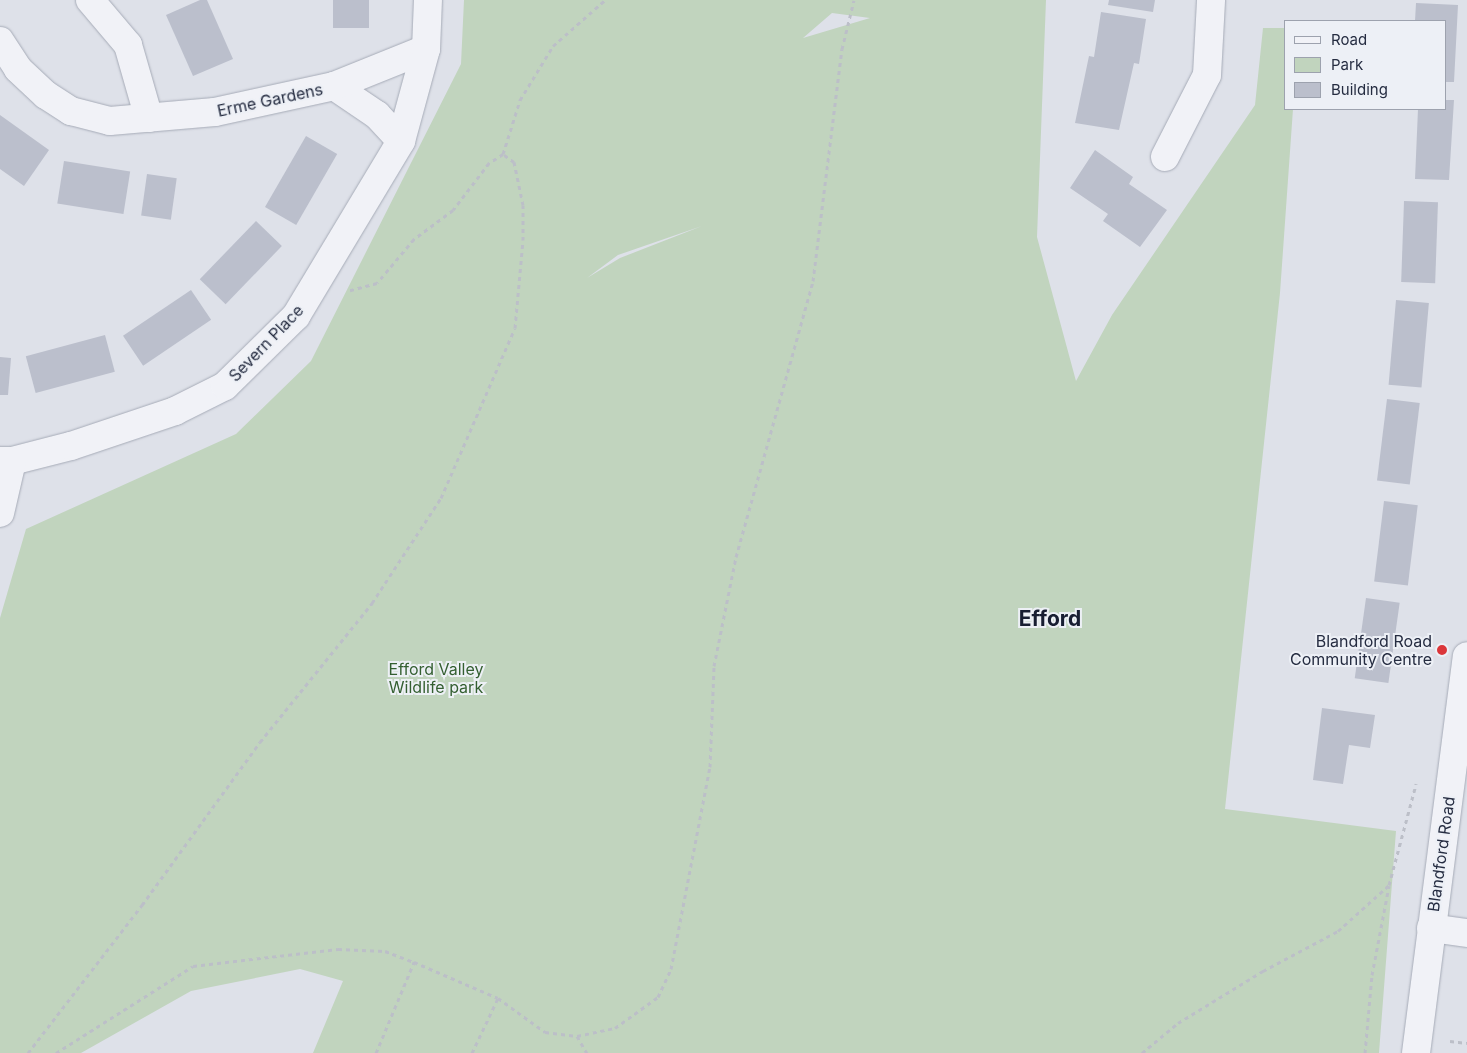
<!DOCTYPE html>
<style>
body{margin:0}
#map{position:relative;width:1467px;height:1053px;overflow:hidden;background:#dee1e9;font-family:Inter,sans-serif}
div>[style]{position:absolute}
.green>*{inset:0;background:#c1d4be}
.building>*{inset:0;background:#bbbfcc;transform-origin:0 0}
.path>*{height:3px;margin-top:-1.5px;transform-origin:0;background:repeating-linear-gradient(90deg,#bcbfc8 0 4px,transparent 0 8px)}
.roads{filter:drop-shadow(0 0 1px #a6abb7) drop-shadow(0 0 1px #a6abb7)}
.minor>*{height:28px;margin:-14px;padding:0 14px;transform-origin:14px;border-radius:14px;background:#f1f2f7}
.dots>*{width:14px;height:14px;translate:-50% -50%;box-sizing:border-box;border:2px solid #edf0f6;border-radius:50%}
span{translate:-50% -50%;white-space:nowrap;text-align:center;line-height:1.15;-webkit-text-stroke:4px #edf0f6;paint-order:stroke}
.street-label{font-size:16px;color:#252c41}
.poi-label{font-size:16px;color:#252c41}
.right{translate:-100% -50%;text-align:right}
.park-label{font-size:16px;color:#345f31}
.district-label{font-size:21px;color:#181e32;font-weight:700}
.legend{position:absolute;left:1284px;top:20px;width:162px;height:90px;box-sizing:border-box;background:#edf0f6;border:1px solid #9da2ae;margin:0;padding:6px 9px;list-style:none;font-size:15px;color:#252c41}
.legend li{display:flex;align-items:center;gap:10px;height:25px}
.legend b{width:25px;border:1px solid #9da2ae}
</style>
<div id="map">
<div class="green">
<div style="clip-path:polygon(evenodd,464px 0,1046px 0,1037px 237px,1076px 381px,1112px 315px,1255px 105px,1263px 28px,1286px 28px,1286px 109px,1293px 109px,1280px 293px,1225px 809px,1396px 831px,1379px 1053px,313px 1053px,343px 981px,300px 969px,191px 991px,81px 1053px,0 1053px,0 618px,26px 529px,236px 434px,311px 361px,461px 64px,464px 0,832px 13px,870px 18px,803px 38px,832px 13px,464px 0,702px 226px,620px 258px,587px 278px,618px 255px,702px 226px)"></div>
</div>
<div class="building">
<div style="clip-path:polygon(200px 0,207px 0,233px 59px,193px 76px,166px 15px)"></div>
<div style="left:333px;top:0;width:36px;height:28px"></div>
<div style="clip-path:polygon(1109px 0,1155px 0,1153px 12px,1108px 5px)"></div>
<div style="clip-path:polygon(1416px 3px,1458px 5px,1454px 82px,1446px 82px,1446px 21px,1415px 21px)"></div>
<div style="clip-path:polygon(1101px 12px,1146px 19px,1139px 64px,1134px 63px,1119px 130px,1075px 123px,1089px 56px,1094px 57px)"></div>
<div style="clip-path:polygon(1446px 100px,1454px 100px,1449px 180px,1415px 179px,1418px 109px,1446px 109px)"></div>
<div style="clip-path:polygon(0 115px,49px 150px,24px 186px,0 169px)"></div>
<div style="left:306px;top:136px;width:36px;height:82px;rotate:30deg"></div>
<div style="clip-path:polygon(1095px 150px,1133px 177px,1129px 184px,1167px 210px,1140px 247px,1103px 221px,1108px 214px,1070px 188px)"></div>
<div style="left:64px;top:161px;width:67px;height:43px;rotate:9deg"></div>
<div style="left:147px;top:174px;width:30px;height:42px;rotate:8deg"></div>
<div style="left:1404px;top:201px;width:34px;height:81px;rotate:2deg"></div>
<div style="left:256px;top:221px;width:36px;height:81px;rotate:44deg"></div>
<div style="left:191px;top:290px;width:36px;height:82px;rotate:56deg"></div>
<div style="left:1396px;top:300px;width:33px;height:85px;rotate:5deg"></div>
<div style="left:105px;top:335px;width:38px;height:82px;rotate:75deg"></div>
<div style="clip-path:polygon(0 357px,11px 358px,8px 395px,0 395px)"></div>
<div style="left:1387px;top:399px;width:33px;height:82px;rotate:7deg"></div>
<div style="left:1384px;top:501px;width:34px;height:81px;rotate:7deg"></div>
<div style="left:1366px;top:598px;width:34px;height:81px;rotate:8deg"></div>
<div style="clip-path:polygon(1322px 708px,1375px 715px,1370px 748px,1349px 745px,1343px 784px,1313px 780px)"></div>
</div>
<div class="path">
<div style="left:503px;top:154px;width:57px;rotate:-72.5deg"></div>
<div style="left:520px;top:100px;width:63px;rotate:-58.6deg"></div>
<div style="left:553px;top:46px;width:69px;rotate:-41.5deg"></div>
<div style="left:577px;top:1036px;width:20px;rotate:60deg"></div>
<div style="left:1450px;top:1041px;width:17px;rotate:7deg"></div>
<div style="left:28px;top:1053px;width:187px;rotate:-52.4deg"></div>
<div style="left:142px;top:905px;width:201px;rotate:-54.1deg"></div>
<div style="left:260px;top:742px;width:179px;rotate:-51.1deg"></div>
<div style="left:372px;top:603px;width:126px;rotate:-56.7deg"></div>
<div style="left:441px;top:498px;width:185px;rotate:-66.5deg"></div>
<div style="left:515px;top:328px;width:88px;rotate:-84.8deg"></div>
<div style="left:523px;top:240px;width:35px;rotate:-90deg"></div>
<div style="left:523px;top:205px;width:44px;rotate:-101.8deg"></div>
<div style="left:514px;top:162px;width:14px;rotate:-144deg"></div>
<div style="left:503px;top:154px;width:17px;rotate:147deg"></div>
<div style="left:489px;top:163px;width:59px;rotate:127.5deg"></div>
<div style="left:453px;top:210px;width:49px;rotate:143.4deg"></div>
<div style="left:414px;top:239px;width:57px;rotate:130.1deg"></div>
<div style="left:377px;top:283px;width:28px;rotate:165deg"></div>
<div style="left:56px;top:1053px;width:162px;rotate:-32.4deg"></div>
<div style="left:193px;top:966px;width:146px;rotate:-6.7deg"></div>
<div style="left:338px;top:949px;width:47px;rotate:2.4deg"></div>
<div style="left:385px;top:951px;width:31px;rotate:21deg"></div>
<div style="left:414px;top:962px;width:91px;rotate:23.2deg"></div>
<div style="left:498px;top:998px;width:58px;rotate:35.9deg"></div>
<div style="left:545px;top:1032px;width:32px;rotate:7deg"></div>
<div style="left:577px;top:1036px;width:39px;rotate:-12deg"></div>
<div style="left:615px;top:1028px;width:53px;rotate:-35.8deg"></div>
<div style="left:658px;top:997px;width:31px;rotate:-65deg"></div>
<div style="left:671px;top:969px;width:206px;rotate:-79.1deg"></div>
<div style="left:710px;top:767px;width:101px;rotate:-87.7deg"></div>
<div style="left:714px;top:666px;width:111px;rotate:-78.6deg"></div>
<div style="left:736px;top:557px;width:287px;rotate:-74.4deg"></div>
<div style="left:813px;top:281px;width:234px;rotate:-82.9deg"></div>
<div style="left:842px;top:49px;width:50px;rotate:-76.2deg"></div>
<div style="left:376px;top:1053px;width:99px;rotate:-67.3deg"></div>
<div style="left:472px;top:1053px;width:61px;rotate:-64.7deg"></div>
<div style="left:1142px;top:1053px;width:47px;rotate:-39.8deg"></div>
<div style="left:1178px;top:1023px;width:100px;rotate:-31.5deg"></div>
<div style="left:1263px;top:971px;width:85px;rotate:-28.1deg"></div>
<div style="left:1338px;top:931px;width:69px;rotate:-42deg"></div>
<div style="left:1389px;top:885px;width:105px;rotate:-75deg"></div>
<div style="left:1365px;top:1053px;width:78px;rotate:-84.9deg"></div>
<div style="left:1372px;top:975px;width:91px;rotate:-79.2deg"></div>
</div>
<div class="roads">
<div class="minor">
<div style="left:90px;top:0;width:59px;rotate:49.8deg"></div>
<div style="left:128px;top:45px;width:76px;rotate:74deg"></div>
<div style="left:0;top:41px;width:33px;rotate:57deg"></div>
<div style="left:18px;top:69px;width:38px;rotate:43deg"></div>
<div style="left:46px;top:95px;width:30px;rotate:33deg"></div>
<div style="left:71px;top:111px;width:40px;rotate:14.4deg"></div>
<div style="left:110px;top:121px;width:105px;rotate:-4.9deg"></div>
<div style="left:215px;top:112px;width:122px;rotate:-12.3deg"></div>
<div style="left:334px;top:86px;width:52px;rotate:34deg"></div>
<div style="left:377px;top:115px;width:35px;rotate:47deg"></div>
<div style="left:334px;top:86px;width:99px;rotate:-21.9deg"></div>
<div style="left:1165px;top:157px;width:92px;rotate:-62.9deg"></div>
<div style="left:1207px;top:75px;width:75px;rotate:-86.9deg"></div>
<div style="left:0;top:461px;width:12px"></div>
<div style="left:12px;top:461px;width:61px;rotate:-14.3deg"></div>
<div style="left:71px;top:446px;width:110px;rotate:-18.6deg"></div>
<div style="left:175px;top:411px;width:56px;rotate:-26.6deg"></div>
<div style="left:225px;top:386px;width:100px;rotate:-44.6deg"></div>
<div style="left:296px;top:316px;width:204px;rotate:-59deg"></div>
<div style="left:401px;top:141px;width:95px;rotate:-74.8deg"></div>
<div style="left:426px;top:49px;width:49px;rotate:-87.7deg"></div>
<div style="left:0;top:513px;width:53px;rotate:-77deg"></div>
<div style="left:1431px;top:928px;width:36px;rotate:8deg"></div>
<div style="left:1416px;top:1053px;width:400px;rotate:-82.7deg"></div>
</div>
</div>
<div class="dots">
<div style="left:1442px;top:650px;background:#db363a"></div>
</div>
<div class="street-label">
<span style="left:270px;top:100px;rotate:-12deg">Erme Gardens</span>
<span style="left:266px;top:343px;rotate:-46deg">Severn Place</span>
<span style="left:1441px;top:854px;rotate:-82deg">Blandford Road</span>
</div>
<div class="poi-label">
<span class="right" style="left:1432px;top:650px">Blandford Road<br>Community Centre</span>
</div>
<div class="park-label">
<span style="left:436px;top:678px">Efford Valley<br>Wildlife park</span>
</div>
<div class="district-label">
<span style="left:1050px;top:619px">Efford</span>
</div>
<ul class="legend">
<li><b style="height:6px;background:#f1f2f7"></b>Road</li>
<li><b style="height:14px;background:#c1d4be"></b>Park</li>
<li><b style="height:14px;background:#bbbfcc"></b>Building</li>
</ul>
</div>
